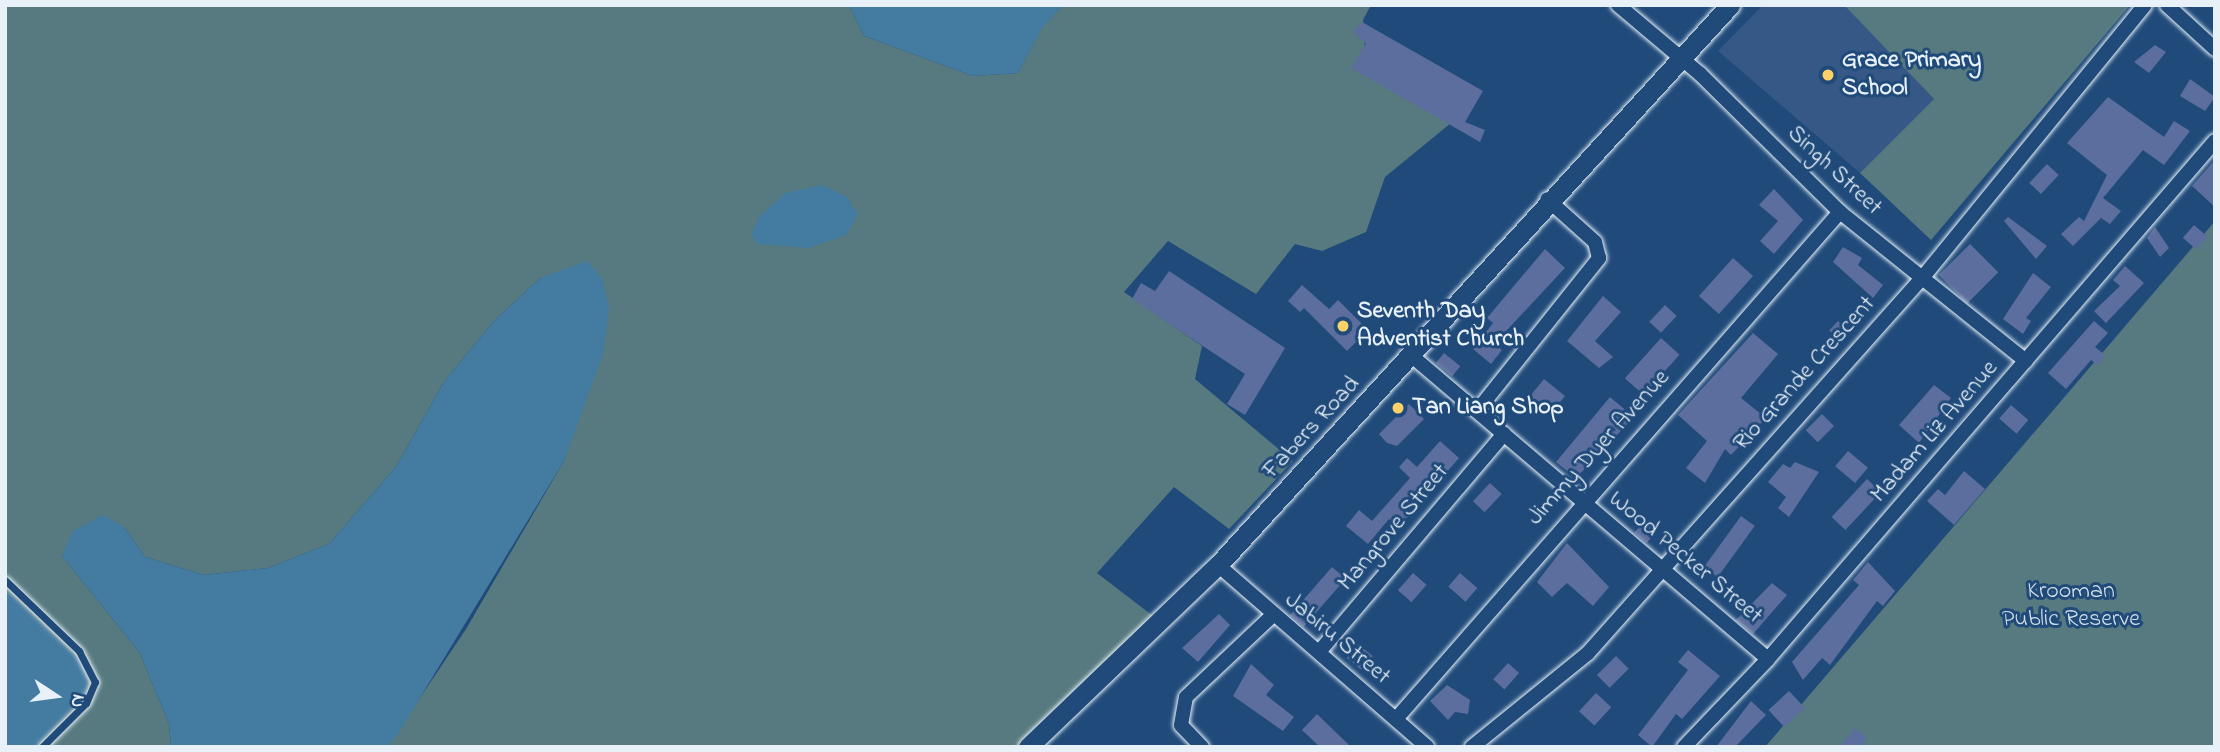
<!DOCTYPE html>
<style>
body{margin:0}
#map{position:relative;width:2220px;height:752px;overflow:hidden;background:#1f4a7a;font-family:"Indie Flower",sans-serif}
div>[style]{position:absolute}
.built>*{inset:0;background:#355886}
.green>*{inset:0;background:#567a7f}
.water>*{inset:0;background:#447ba1}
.building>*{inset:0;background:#5c6e9d;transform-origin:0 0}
.roads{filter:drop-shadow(0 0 2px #e8f1f8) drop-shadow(0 0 2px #e8f1f8)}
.service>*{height:7px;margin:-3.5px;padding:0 3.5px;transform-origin:3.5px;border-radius:3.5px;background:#1f4a7a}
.minor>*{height:14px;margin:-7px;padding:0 7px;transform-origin:7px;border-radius:7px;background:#1f4a7a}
.secondary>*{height:19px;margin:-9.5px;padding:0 9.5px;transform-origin:9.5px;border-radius:9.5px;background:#1f4a7a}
.dots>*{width:19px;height:19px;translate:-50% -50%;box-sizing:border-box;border:4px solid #1f4a7a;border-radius:50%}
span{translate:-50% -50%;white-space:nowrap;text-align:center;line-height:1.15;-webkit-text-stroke:6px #1f4a7a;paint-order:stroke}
.poi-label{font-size:24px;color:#e8f1f8;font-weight:700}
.left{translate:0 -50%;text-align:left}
.street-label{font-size:24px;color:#e8f1f8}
.park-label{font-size:24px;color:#d2dfe6}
.frame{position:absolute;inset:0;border:7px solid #e8f1f8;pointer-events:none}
.north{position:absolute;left:21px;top:661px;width:70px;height:70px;-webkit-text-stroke:5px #1f4a7a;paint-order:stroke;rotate:103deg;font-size:19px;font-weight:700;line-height:28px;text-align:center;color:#e8f1f8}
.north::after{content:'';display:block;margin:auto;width:24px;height:32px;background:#e8f1f8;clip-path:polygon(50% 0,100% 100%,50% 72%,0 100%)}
</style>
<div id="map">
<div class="built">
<div style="clip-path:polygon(1763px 5px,1844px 5px,1934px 99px,1860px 173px,1718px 51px)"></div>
</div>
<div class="green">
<div style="clip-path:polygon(5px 5px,849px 5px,864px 36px,973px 76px,1018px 73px,1042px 27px,1063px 5px,1371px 5px,1363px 20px,1366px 63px,1451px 123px,1385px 177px,1366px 232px,1322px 251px,1295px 244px,1256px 294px,1168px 241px,1124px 292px,1202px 346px,1195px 379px,1293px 461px,1229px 529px,1174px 487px,1097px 573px,1153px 616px,1017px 747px,387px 747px,466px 629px,564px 461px,581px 409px,540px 278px,494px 321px,444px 382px,396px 467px,329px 544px,268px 568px,204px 575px,145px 557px,124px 527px,62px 556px,140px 653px,169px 724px,171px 747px,35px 747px,85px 695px,83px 664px,5px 589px)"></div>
<div style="clip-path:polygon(1844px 5px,2130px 5px,1931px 240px,1860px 173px,1934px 99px)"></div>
<div style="clip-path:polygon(2215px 221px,2215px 747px,1765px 747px)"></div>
</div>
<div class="water">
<div style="clip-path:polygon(849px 5px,1063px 5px,1042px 28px,1018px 73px,973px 76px,864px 36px)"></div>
<div style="clip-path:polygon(822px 185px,847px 197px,858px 215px,846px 235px,808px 248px,758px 244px,751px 235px,759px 217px,785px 193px)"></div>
<div style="clip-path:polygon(587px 261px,602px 278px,609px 308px,603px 354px,564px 461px,398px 734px,387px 747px,171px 747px,169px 724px,140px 653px,62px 556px,73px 531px,103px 515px,124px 527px,145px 557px,204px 575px,268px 568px,329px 544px,396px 467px,444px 382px,494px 321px,540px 278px)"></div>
<div style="clip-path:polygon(5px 589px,83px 664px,88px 678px,85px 695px,35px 747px,5px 747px)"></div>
</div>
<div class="building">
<div style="clip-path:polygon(1362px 22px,1483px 91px,1465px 122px,1485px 130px,1480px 142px,1351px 68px,1366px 44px,1353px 31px)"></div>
<div style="clip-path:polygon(2155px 45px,2166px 52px,2149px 73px,2134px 62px)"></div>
<div style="clip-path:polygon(2190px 79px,2215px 97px,2205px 111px,2180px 96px)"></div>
<div style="clip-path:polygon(2108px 97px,2164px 137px,2174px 121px,2190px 131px,2164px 165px,2143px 150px,2103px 198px,2121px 211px,2110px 224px,2101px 218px,2073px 246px,2061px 234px,2079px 217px,2084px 221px,2107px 175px,2067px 143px)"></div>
<div style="clip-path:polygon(2215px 160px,2215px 207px,2192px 186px)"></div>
<div style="left:2047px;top:164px;width:16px;height:26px;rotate:43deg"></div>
<div style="clip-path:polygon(1774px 189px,1803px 220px,1774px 254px,1760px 241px,1778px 221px,1759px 205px)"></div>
<div style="clip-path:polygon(2008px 217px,2047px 246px,2036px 259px,2004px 221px)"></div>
<div style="left:2194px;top:225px;width:18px;height:17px;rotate:41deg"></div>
<div style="clip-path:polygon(2155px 227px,2169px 248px,2160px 257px,2147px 238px)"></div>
<div style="left:1970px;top:244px;width:40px;height:44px;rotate:45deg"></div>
<div style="clip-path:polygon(1843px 247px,1862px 258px,1858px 265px,1883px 285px,1873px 298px,1833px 262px)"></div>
<div style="clip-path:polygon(1545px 249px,1565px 268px,1494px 344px,1502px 350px,1491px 364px,1473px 349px,1493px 323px,1487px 318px)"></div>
<div style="left:1733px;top:258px;width:27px;height:51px;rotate:42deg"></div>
<div style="clip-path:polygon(2125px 266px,2144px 283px,2106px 323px,2094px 311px,2120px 286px,2113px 280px)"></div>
<div style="clip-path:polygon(1169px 271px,1285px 348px,1245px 415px,1227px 404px,1245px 374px,1132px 299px,1141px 283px,1155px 291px)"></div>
<div style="clip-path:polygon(2033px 273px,2051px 287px,2026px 318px,2031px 321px,2023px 334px,2003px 319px)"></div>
<div style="clip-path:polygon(1302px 285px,1329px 309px,1338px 300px,1368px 330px,1347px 351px,1304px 308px,1300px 312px,1288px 301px)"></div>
<div style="clip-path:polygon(1603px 296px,1621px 312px,1595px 341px,1613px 357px,1599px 368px,1567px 341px)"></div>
<div style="left:1665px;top:305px;width:16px;height:23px;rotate:43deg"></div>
<div style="left:1838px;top:321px;width:16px;height:13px;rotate:43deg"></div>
<div style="clip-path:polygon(2094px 321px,2108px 333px,2095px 347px,2105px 355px,2098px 365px,2091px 360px,2066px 389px,2048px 373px)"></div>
<div style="clip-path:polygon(1753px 333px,1778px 354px,1741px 398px,1766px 418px,1731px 455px,1725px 449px,1705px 483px,1686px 468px,1707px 441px,1678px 415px)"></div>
<div style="left:1661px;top:338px;width:25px;height:54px;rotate:42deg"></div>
<div style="left:1444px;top:353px;width:21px;height:13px;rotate:39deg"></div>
<div style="left:1544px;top:379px;width:27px;height:22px;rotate:39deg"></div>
<div style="clip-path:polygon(1934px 385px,1951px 398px,1919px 443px,1899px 425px)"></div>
<div style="clip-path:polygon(1610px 397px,1634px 417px,1576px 478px,1556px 462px)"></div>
<div style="clip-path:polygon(1409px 404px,1424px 419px,1397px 446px,1387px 443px,1379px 434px)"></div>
<div style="left:2011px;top:405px;width:23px;height:18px;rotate:41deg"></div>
<div style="left:1822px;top:414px;width:17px;height:23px;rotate:45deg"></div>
<div style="clip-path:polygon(1440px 441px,1459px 458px,1399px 527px,1389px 519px,1368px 544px,1346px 526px,1359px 510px,1372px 521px,1410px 478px,1399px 467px,1407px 458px,1417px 467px)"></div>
<div style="left:1848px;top:451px;width:26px;height:20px;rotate:40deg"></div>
<div style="clip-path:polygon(1795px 462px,1819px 472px,1789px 517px,1778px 508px,1786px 497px,1768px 482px,1783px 464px,1790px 468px)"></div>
<div style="clip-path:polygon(1964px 471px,1985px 489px,1954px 525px,1927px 501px,1938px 489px,1945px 495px)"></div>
<div style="left:1867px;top:479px;width:19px;height:52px;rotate:43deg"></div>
<div style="left:1490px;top:483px;width:16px;height:25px;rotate:43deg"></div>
<div style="left:1741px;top:516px;width:17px;height:63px;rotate:36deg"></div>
<div style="left:1646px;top:519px;width:16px;height:18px;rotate:40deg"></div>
<div style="clip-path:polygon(1567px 543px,1609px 587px,1593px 606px,1567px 583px,1552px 597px,1537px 582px)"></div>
<div style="clip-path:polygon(1868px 562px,1895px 591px,1883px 606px,1877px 601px,1830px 665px,1822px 658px,1803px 680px,1792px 662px,1859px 585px,1853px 580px)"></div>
<div style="left:1332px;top:567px;width:18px;height:64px;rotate:41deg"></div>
<div style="left:1413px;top:573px;width:18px;height:23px;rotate:41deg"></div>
<div style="left:1460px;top:573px;width:23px;height:18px;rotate:41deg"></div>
<div style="clip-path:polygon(1772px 583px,1787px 595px,1753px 634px,1736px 620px)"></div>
<div style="clip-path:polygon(1219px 614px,1230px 625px,1198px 662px,1182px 648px)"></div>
<div style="left:1358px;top:644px;width:19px;height:18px;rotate:39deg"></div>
<div style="clip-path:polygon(1688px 650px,1720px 676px,1682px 719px,1676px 714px,1652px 747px,1638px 735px,1688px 670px,1678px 662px)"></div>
<div style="left:1616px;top:656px;width:18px;height:27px;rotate:45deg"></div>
<div style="left:1508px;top:663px;width:15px;height:22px;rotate:42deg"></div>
<div style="clip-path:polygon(1251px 664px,1274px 685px,1266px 695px,1294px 717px,1283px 731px,1233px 696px)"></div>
<div style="clip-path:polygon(1447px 685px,1470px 700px,1468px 714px,1455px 712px,1448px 720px,1430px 701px)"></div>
<div style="left:1789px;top:691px;width:23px;height:28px;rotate:47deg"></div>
<div style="left:1596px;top:693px;width:21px;height:25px;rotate:43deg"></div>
<div style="clip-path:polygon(1751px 701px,1766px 715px,1735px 747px,1716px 747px)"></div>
<div style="clip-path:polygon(1317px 714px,1351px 747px,1320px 747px,1302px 730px)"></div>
<div style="clip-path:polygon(1855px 728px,1867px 738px,1860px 747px,1839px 747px)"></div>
</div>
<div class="roads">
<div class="service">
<div style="left:5px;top:580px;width:103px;rotate:43.8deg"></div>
<div style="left:79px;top:651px;width:35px;rotate:63deg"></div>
<div style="left:95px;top:682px;width:23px;rotate:113deg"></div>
<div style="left:86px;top:703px;width:62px;rotate:135deg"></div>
</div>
<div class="minor">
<div style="left:1618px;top:5px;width:107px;rotate:40.1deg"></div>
<div style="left:1700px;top:74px;width:197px;rotate:44.6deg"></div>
<div style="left:1840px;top:212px;width:238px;rotate:38.7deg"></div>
<div style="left:2167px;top:5px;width:65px;rotate:42.5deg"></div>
<div style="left:1412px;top:356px;width:467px;rotate:40.4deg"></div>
<div style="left:1477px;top:411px;width:196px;rotate:-51.4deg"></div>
<div style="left:1599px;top:258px;width:16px;rotate:-104deg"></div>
<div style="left:1595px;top:242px;width:64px;rotate:-138.1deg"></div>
<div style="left:1218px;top:565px;width:277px;rotate:41deg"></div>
<div style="left:1319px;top:652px;width:286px;rotate:-49.7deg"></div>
<div style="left:1396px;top:719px;width:674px;rotate:-48.79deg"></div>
<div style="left:1202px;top:747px;width:30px;rotate:-134deg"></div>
<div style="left:1181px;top:725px;width:28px;rotate:-80deg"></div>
<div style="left:1186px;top:697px;width:120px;rotate:-43.3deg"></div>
<div style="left:1472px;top:747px;width:149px;rotate:-39deg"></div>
<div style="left:1588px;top:653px;width:504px;rotate:-48.3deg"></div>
<div style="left:1923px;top:277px;width:351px;rotate:-50.8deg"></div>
<div style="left:1684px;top:747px;width:122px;rotate:-46.3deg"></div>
<div style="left:1768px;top:659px;width:684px;rotate:-49.21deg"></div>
</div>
<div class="secondary">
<div style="left:1028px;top:747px;width:263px;rotate:-43.8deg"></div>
<div style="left:1218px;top:565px;width:759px;rotate:-47.56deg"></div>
</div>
</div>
<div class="dots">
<div style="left:1828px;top:75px;background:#ffd166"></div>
<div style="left:1343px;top:326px;background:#ffd166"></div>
<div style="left:1398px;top:408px;background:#ffd166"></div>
</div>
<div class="poi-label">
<span class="left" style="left:1842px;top:75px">Grace Primary<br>School</span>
<span class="left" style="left:1357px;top:326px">Seventh Day<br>Adventist Church</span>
<span class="left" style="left:1412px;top:408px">Tan Liang Shop</span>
</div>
<div class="street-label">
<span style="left:1834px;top:171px;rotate:43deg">Singh Street</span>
<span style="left:1805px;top:374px;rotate:-48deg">Rio Grande Crescent</span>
<span style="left:1312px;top:428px;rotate:-47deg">Fabers Road</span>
<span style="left:1935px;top:432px;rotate:-49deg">Madam Liz Avenue</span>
<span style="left:1599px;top:448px;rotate:-48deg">Jimmy Dyer Avenue</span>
<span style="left:1394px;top:528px;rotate:-50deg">Mangrove Street</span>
<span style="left:1685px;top:558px;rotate:40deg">Wood Pecker Street</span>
<span style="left:1337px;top:639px;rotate:40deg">Jabiru Street</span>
</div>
<div class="park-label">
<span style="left:2071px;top:606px">Krooman<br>Public Reserve</span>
</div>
<div class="frame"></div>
<div class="north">N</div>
</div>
